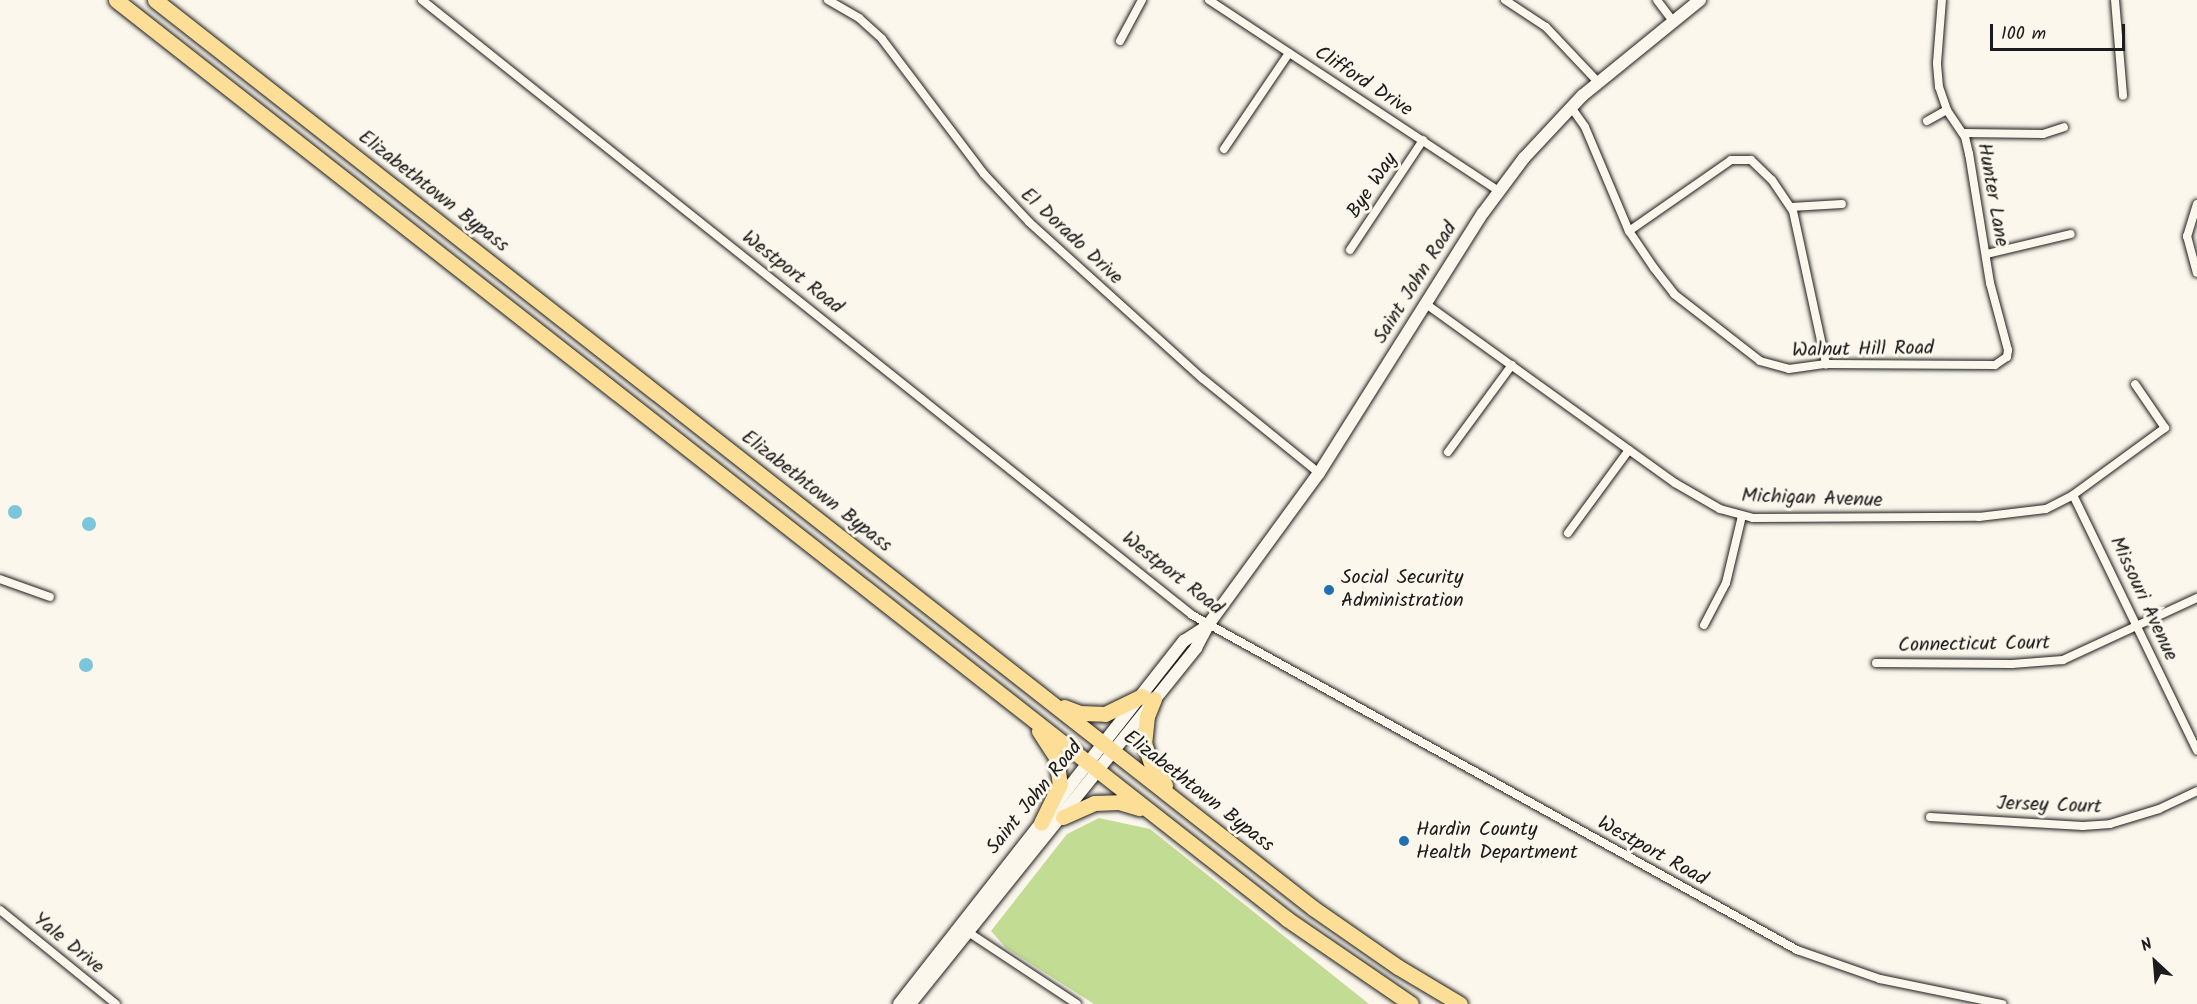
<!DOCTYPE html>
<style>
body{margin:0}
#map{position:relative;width:2197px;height:1004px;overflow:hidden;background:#fbf7ec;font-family:Kalam,sans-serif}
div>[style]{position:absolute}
.green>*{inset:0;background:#c3dc93}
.water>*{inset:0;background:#7bc6da}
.round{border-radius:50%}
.roads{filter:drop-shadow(0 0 2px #1c1c1c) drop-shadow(0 0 2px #1c1c1c)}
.street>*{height:8px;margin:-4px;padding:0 4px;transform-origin:4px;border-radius:4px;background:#fbf7ec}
.secondary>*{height:12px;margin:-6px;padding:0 6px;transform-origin:6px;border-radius:6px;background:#fbf7ec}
.highway>*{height:15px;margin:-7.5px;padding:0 7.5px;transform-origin:7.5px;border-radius:7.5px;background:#fdde96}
.dots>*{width:16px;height:16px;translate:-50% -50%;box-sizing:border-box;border:3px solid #fbf7ec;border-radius:50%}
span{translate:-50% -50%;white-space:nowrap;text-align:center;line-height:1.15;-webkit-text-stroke:6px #fbf7ec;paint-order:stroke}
.street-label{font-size:20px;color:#1c1c1c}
.poi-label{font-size:20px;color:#1c1c1c}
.left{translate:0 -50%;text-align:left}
.north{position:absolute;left:2125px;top:932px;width:60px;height:60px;-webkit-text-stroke:4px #fbf7ec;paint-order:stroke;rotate:334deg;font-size:16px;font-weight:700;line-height:24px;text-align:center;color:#1c1c1c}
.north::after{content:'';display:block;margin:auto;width:21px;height:27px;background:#1c1c1c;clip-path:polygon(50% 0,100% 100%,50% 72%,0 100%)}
.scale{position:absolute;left:1990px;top:24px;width:135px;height:27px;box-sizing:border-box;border:3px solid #1c1c1c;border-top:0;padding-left:8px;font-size:18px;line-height:21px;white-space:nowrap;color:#1c1c1c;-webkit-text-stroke:4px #fbf7ec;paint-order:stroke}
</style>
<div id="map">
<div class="green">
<div style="clip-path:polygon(1099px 818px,1150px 829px,1369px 1004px,1094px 1004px,1006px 948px,991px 931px,1067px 834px)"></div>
</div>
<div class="water">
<div class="round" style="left:8px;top:505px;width:14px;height:14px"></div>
<div class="round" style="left:82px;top:517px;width:14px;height:14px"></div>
<div class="round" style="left:79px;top:658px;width:14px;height:14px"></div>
</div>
<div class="roads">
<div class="street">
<div style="left:422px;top:0;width:985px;rotate:38.61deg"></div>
<div style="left:1192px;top:615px;width:692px;rotate:28.97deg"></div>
<div style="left:1797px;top:950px;width:88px;rotate:19.3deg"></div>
<div style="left:1880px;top:979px;width:125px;rotate:11.6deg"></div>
<div style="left:828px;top:0;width:36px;rotate:30deg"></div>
<div style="left:859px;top:18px;width:31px;rotate:42deg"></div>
<div style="left:882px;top:39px;width:169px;rotate:52.9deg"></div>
<div style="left:984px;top:174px;width:66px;rotate:46.8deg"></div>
<div style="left:1029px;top:222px;width:234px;rotate:42.1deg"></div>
<div style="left:1203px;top:379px;width:149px;rotate:39deg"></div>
<div style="left:1209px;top:0;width:347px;rotate:33.4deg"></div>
<div style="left:1505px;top:0;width:49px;rotate:33.4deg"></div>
<div style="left:1546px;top:27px;width:76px;rotate:46.6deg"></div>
<div style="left:1657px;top:0;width:26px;rotate:53deg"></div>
<div style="left:2115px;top:0;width:96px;rotate:85.2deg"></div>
<div style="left:1120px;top:41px;width:47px;rotate:-61.8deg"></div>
<div style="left:1571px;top:107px;width:24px;rotate:55deg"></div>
<div style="left:1585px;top:127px;width:113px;rotate:67.1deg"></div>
<div style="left:1629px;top:231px;width:45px;rotate:56deg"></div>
<div style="left:1654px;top:268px;width:33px;rotate:52deg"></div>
<div style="left:1674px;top:294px;width:109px;rotate:37.9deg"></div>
<div style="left:1760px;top:361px;width:30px;rotate:15deg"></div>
<div style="left:1789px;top:369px;width:37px;rotate:-8deg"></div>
<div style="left:1826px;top:364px;width:169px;rotate:0.3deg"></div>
<div style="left:1995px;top:365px;width:14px;rotate:-34deg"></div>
<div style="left:2007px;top:357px;width:7px;rotate:-82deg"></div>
<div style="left:2008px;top:350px;width:69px;rotate:-105deg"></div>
<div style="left:1990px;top:283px;width:131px;rotate:-99.2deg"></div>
<div style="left:1969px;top:154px;width:17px;rotate:-103deg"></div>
<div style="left:1965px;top:137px;width:32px;rotate:-124deg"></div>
<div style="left:1947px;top:110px;width:24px;rotate:-109deg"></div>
<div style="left:1939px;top:87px;width:24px;rotate:-95deg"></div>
<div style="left:1937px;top:63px;width:63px;rotate:-85.5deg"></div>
<div style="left:1927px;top:121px;width:23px;rotate:-29deg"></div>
<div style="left:1963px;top:133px;width:80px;rotate:0.7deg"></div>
<div style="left:2043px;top:134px;width:22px;rotate:-18deg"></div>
<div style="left:1224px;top:149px;width:116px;rotate:-55.9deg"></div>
<div style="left:2197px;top:204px;width:34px;rotate:107deg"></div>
<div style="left:2187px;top:236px;width:38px;rotate:75deg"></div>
<div style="left:1791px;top:207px;width:51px;rotate:-3.4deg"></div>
<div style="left:1629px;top:231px;width:124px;rotate:-34.8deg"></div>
<div style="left:1731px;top:160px;width:20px"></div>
<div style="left:1751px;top:160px;width:29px;rotate:44deg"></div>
<div style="left:1772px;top:180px;width:37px;rotate:56deg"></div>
<div style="left:1793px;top:211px;width:157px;rotate:77.8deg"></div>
<div style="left:1350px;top:250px;width:132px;rotate:-56.4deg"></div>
<div style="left:1987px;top:254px;width:86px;rotate:-13.4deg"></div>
<div style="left:1426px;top:304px;width:307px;rotate:35.7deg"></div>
<div style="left:1675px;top:483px;width:52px;rotate:30deg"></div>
<div style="left:1720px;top:509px;width:34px;rotate:15deg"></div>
<div style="left:1753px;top:518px;width:226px;rotate:-0.3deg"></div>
<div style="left:1979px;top:517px;width:67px;rotate:-6.8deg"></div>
<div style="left:2046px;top:509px;width:30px;rotate:-27deg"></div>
<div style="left:2073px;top:495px;width:114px;rotate:-36.1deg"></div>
<div style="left:2165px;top:428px;width:53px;rotate:-124.3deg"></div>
<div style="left:1448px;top:452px;width:108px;rotate:-53.7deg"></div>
<div style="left:2073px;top:495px;width:284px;rotate:64.1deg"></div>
<div style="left:1568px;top:533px;width:103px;rotate:-53.7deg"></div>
<div style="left:0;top:579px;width:53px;rotate:19.8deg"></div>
<div style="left:1704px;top:625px;width:47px;rotate:-62.4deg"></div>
<div style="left:1726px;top:583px;width:69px;rotate:-76.6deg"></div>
<div style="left:1876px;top:663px;width:136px;rotate:0.4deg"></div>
<div style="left:2012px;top:664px;width:51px;rotate:-4.5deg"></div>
<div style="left:2063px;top:660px;width:148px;rotate:-24.8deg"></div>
<div style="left:1930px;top:817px;width:153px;rotate:3.4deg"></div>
<div style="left:2083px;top:826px;width:27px;rotate:-4deg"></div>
<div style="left:2110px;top:824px;width:51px;rotate:-17deg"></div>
<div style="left:2159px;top:809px;width:42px;rotate:-25.3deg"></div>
<div style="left:0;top:910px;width:149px;rotate:39deg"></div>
<div style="left:965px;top:930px;width:134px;rotate:33.5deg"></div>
</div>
<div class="secondary">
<div style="left:899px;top:1004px;width:462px;rotate:-51.9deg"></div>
<div style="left:1184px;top:641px;width:27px;rotate:-33deg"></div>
<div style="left:910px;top:1004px;width:457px;rotate:-51.2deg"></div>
<div style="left:1196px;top:648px;width:26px;rotate:-62deg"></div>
<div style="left:1208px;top:625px;width:188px;rotate:-53.9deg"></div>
<div style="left:1319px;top:473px;width:307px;rotate:-57.8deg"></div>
<div style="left:1483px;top:213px;width:69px;rotate:-53.3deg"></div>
<div style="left:1524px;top:158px;width:86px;rotate:-46.9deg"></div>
<div style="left:1583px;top:95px;width:151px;rotate:-39.1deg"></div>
</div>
<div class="highway">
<div style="left:116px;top:0;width:1489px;rotate:38.12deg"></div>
<div style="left:1287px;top:919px;width:150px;rotate:34.4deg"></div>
<div style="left:155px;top:0;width:1472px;rotate:38.1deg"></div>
<div style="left:1313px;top:908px;width:103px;rotate:34.8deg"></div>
<div style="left:1398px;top:967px;width:72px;rotate:30.8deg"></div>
<div style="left:1154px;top:699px;width:18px;rotate:112deg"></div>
<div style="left:1147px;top:716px;width:27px;rotate:96deg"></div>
<div style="left:1144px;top:743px;width:28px;rotate:71deg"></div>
<div style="left:1153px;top:769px;width:20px;rotate:53deg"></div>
<div style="left:1064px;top:707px;width:17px;rotate:21deg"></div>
<div style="left:1080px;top:713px;width:25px;rotate:2deg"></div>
<div style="left:1105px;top:714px;width:41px;rotate:-25.9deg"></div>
<div style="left:1039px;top:731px;width:31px;rotate:57deg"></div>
<div style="left:1056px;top:757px;width:27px;rotate:82deg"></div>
<div style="left:1060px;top:784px;width:43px;rotate:116deg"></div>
<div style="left:1063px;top:817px;width:34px;rotate:-24deg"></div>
<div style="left:1094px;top:803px;width:25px;rotate:-2deg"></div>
<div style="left:1119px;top:802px;width:21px;rotate:17deg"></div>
</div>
</div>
<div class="dots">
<div style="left:1329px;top:590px;background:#1f6fb2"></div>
<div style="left:1404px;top:841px;background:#1f6fb2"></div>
</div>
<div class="street-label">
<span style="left:1363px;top:82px;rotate:33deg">Clifford Drive</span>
<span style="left:1373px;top:186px;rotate:-56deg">Bye Way</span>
<span style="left:433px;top:192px;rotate:38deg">Elizabethtown Bypass</span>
<span style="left:1992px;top:195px;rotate:80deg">Hunter Lane</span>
<span style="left:1071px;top:237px;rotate:43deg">El Dorado Drive</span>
<span style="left:792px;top:273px;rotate:38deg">Westport Road</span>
<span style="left:1416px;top:283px;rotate:-58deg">Saint John Road</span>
<span style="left:1863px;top:350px;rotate:-1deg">Walnut Hill Road</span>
<span style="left:816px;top:492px;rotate:38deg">Elizabethtown Bypass</span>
<span style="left:1812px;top:499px;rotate:2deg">Michigan Avenue</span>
<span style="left:1172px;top:574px;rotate:38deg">Westport Road</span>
<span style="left:2143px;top:599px;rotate:65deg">Missouri Avenue</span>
<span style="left:1974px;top:645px;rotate:-1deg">Connecticut Court</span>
<span style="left:1198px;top:792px;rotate:38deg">Elizabethtown Bypass</span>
<span style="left:1035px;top:798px;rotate:-51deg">Saint John Road</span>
<span style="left:2049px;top:806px;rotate:2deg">Jersey Court</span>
<span style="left:1652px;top:852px;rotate:29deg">Westport Road</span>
<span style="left:68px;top:944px;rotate:39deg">Yale Drive</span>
</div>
<div class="poi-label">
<span class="left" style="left:1341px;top:590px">Social Security<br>Administration</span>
<span class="left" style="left:1416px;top:842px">Hardin County<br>Health Department</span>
</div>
<div class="north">N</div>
<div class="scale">100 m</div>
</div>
